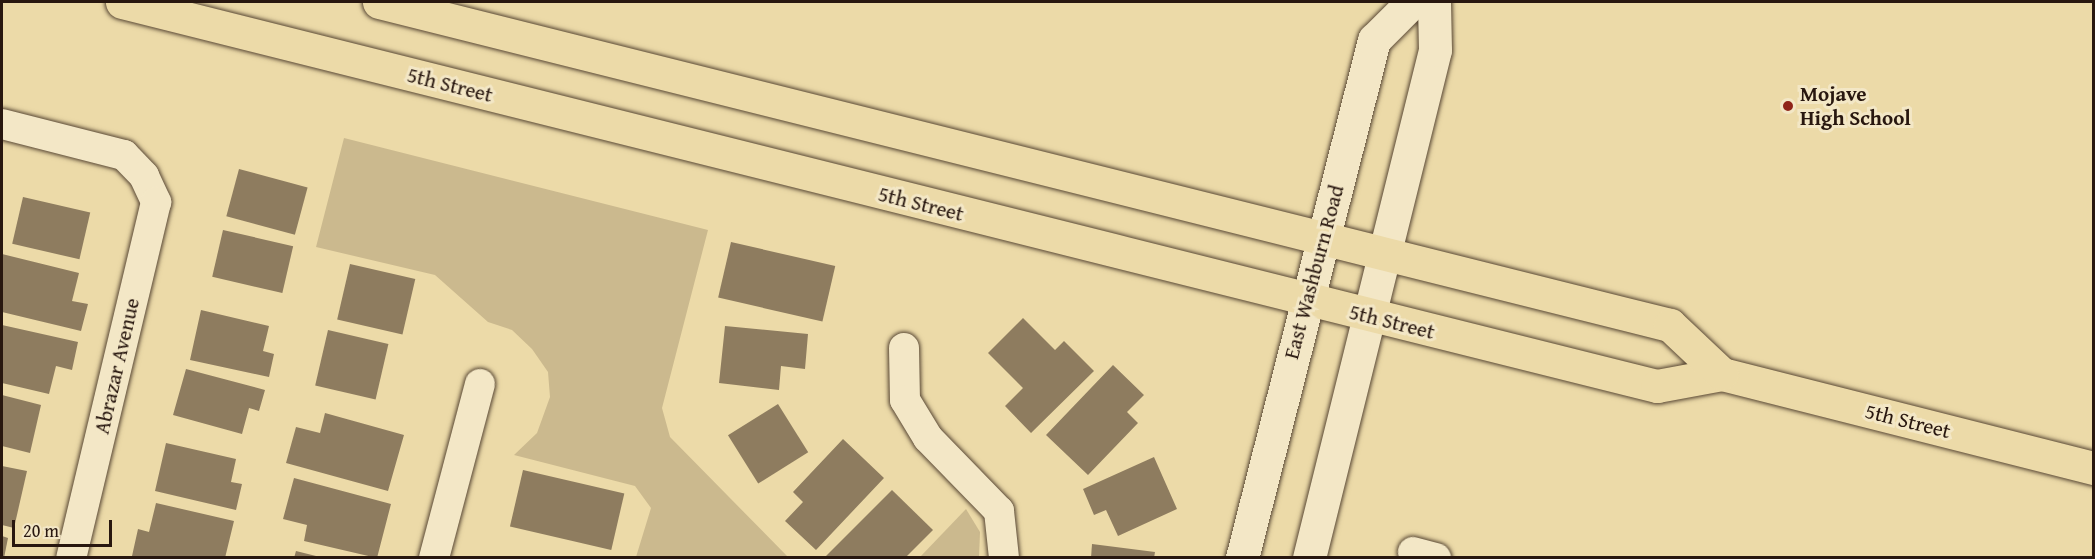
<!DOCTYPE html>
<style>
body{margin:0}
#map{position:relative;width:2095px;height:559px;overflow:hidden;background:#ecdaa8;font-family:"Gentium Book Plus",serif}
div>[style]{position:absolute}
.green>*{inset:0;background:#cbb98e}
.building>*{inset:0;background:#8e7c5f;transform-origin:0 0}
.roads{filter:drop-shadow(0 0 2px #594835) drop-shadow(0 0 2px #594835)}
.minor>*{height:30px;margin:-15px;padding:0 15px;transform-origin:15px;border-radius:15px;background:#f3e7c6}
.tertiary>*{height:33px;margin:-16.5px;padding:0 16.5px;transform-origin:16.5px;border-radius:16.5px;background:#f3e7c6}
.primary>*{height:33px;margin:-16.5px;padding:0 16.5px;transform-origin:16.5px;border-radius:16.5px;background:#ecdaa8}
.dots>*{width:16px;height:16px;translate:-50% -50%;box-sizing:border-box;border:3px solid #f3e7c6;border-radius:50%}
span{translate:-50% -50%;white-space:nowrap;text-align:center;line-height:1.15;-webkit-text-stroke:6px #f3e7c6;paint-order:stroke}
.street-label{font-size:21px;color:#28170f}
.poi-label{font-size:21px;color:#28170f;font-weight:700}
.left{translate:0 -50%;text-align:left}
.frame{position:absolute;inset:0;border:3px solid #28170f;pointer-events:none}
.scale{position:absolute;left:12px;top:520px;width:100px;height:27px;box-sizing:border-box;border:3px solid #28170f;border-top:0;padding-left:8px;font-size:18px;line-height:21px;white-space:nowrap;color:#28170f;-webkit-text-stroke:4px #f3e7c6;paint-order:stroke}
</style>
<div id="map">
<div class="green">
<div style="clip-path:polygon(344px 138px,708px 230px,662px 408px,670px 437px,788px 557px,636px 557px,651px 508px,635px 486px,514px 455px,537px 433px,550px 397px,548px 372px,532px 349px,512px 330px,488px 322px,435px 275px,316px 247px)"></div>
<div style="clip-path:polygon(966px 509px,980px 532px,979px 557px,920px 557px)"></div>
</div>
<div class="building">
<div style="left:239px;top:169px;width:71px;height:49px;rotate:15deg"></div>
<div style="left:23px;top:197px;width:69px;height:48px;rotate:13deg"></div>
<div style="left:223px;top:230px;width:72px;height:48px;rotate:13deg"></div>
<div style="left:731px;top:242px;width:107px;height:57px;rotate:13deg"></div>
<div style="clip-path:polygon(2px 254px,79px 273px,72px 301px,88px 304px,81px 331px,2px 312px)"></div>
<div style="left:350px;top:264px;width:67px;height:57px;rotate:13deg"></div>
<div style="clip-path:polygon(201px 310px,269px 326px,263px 351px,274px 354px,269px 377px,190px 360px)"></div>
<div style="clip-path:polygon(1023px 318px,1055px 350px,1064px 341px,1094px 371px,1031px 433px,1005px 406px,1023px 388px,988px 353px)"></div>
<div style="clip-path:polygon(2px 325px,78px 342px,72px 370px,56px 366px,49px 394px,2px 383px)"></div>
<div style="clip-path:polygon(725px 326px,808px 334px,805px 369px,781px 366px,779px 390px,719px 383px)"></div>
<div style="left:328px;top:330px;width:62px;height:57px;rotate:13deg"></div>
<div style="clip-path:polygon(1113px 365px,1144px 395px,1127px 412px,1138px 423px,1088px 475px,1046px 435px)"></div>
<div style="clip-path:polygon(186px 369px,265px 390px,259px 411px,249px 408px,242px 434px,173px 415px)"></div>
<div style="clip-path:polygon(2px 395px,41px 405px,30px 453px,2px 446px)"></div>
<div style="left:778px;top:404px;width:57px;height:59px;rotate:58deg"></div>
<div style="clip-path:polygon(325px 413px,404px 435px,388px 491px,286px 463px,296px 427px,320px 433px)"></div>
<div style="clip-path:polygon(843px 439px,884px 478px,816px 550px,785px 521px,803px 502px,793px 492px)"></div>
<div style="clip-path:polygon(166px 443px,236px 459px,231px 482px,242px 484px,236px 510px,155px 491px)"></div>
<div style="clip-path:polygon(1154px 457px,1177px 509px,1118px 536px,1106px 510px,1094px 515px,1083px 489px)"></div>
<div style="clip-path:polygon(2px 466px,27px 471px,14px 528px,2px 525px)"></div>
<div style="left:523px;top:470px;width:104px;height:58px;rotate:13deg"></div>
<div style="clip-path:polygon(294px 478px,391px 504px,377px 558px,304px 541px,307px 525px,283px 519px)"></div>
<div style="clip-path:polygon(892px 490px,933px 530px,905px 558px,824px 558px)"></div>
<div style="clip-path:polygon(156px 503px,234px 521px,225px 558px,132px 556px,138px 529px,149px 532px)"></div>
<div style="clip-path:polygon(2px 536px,8px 538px,4px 558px,2px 558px)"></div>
<div style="clip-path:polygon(1092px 544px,1155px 552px,1154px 558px,1091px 558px)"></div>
<div style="clip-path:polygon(296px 551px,320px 557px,320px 558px,294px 558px)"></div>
</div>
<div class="roads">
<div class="minor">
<div style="left:2px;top:124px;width:126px;rotate:14.3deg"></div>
<div style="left:124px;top:155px;width:29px;rotate:46deg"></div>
<div style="left:144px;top:176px;width:29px;rotate:65deg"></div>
<div style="left:156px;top:202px;width:366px;rotate:103.4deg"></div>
<div style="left:904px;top:348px;width:52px;rotate:88.9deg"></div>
<div style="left:905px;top:400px;width:44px;rotate:58.8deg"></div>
<div style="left:928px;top:438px;width:102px;rotate:45.8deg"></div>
<div style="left:999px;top:511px;width:47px;rotate:83.9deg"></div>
<div style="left:1413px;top:552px;width:24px;rotate:15deg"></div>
<div style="left:434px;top:558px;width:180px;rotate:-75.2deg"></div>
</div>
<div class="tertiary">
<div style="left:1242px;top:558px;width:535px;rotate:-75.7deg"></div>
<div style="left:1374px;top:40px;width:54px;rotate:-45deg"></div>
<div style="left:1309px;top:558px;width:523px;rotate:-76.07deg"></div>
<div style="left:1435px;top:50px;width:48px;rotate:-91.2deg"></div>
</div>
<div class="primary">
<div style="left:122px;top:2px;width:1582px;rotate:14.05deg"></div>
<div style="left:1657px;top:386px;width:66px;rotate:-10.5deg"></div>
<div style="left:1722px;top:374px;width:384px;rotate:14.2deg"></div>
<div style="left:379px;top:2px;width:1331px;rotate:14.05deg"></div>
<div style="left:1670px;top:325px;width:71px;rotate:43.3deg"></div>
</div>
</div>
<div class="dots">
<div style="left:1788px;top:106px;background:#8f2418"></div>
</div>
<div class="street-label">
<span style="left:450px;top:85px;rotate:14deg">5th Street</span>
<span style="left:921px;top:204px;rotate:14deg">5th Street</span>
<span style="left:1314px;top:272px;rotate:-75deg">East Washburn Road</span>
<span style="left:1392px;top:322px;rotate:14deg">5th Street</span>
<span style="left:117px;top:366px;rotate:-77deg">Abrazar Avenue</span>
<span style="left:1908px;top:421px;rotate:14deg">5th Street</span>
</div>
<div class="poi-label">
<span class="left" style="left:1800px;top:106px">Mojave<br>High School</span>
</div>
<div class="frame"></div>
<div class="scale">20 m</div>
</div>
